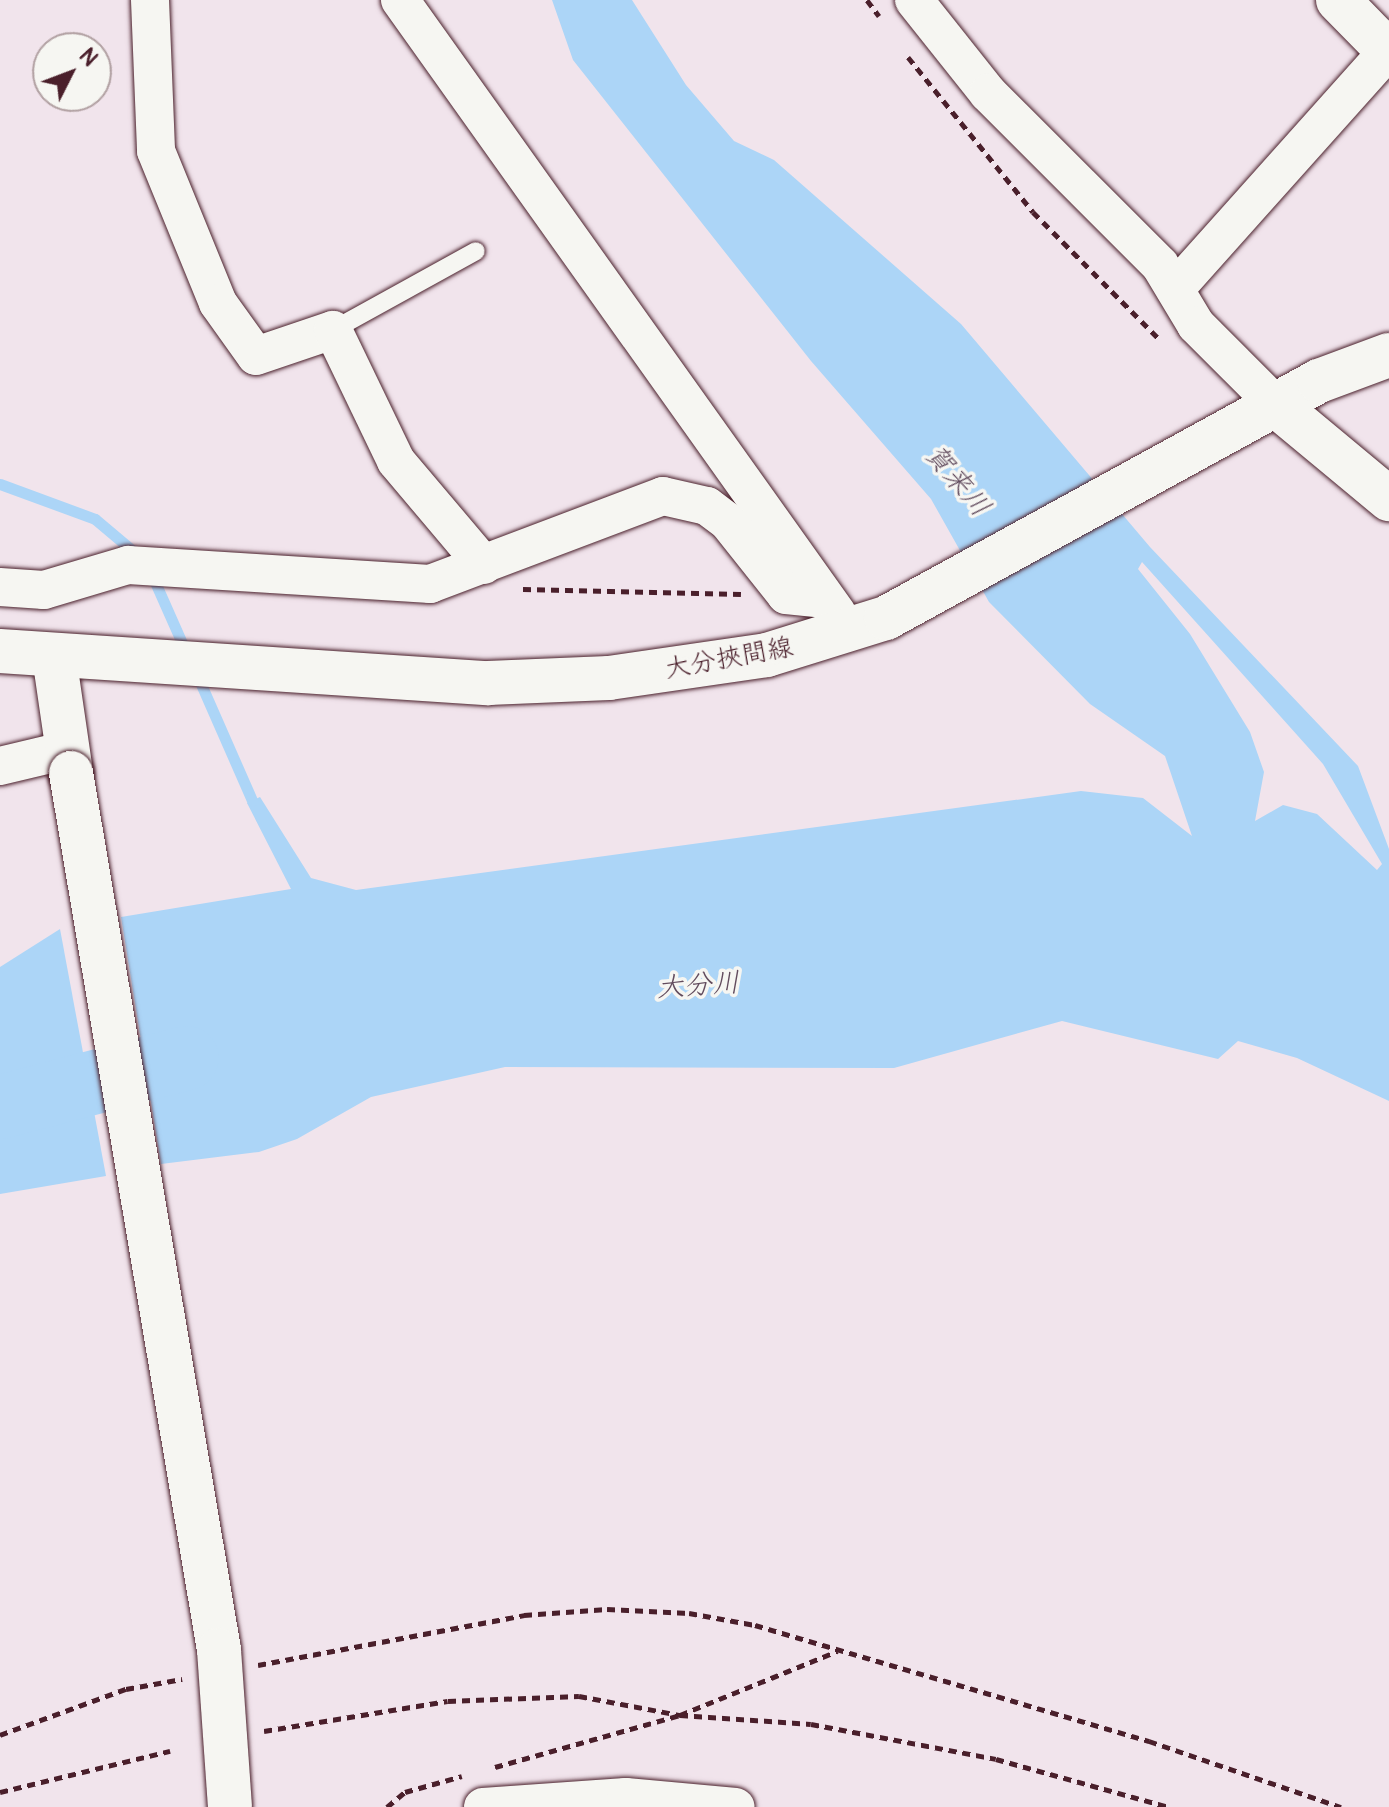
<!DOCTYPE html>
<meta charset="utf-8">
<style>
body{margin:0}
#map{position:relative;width:1389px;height:1807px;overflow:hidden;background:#f1e4ec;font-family:Pangolin,"Klee One",sans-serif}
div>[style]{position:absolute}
.water>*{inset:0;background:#acd5f7}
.stream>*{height:11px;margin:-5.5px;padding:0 5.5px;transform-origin:5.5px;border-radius:5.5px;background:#acd5f7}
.river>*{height:64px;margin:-32px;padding:0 32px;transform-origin:32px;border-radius:32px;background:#acd5f7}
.path>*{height:5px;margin-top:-2.5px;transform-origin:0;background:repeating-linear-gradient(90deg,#4a1f2b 0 8px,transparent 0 14px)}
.roads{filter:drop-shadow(0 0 2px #4a1f2b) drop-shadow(0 0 2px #4a1f2b)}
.service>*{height:18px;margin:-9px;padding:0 9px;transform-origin:9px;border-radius:9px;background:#f6f6f2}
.minor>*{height:38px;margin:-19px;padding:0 19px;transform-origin:19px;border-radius:19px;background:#f6f6f2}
.tertiary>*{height:44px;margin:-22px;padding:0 22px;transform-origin:22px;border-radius:22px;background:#f6f6f2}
.secondary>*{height:44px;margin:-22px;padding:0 22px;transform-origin:22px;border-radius:22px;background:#f6f6f2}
.bridges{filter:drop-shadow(0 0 2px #4a1f2b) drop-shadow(0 0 2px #4a1f2b)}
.tertiary-bridge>*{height:44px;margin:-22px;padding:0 22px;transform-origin:22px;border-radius:22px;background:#f6f6f2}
span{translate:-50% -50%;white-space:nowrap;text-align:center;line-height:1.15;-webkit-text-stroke:7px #f6f6f2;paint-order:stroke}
.street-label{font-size:26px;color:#4a1f2b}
.water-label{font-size:28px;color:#624c5e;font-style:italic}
.north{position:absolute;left:32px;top:32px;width:80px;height:80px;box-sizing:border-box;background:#f6f6f2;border:2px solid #b1a0a2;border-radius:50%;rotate:48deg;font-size:22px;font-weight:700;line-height:32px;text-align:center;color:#4a1f2b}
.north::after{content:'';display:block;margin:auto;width:28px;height:36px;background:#4a1f2b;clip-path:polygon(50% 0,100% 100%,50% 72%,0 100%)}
</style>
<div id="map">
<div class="water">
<div style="clip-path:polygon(evenodd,552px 0,632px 0,686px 85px,734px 141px,774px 160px,961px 324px,1150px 547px,1358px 766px,1389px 849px,1389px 1101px,1297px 1058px,1238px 1041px,1218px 1059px,1062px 1021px,894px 1068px,505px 1067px,371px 1097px,297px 1139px,259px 1152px,161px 1164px,121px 917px,291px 889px,247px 803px,260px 797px,311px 878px,356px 890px,1081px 791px,1143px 798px,1192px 836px,1165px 756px,1090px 704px,989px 602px,931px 499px,811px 361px,573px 60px,552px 0,1142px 562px,1323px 764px,1382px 864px,1377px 870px,1317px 814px,1283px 805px,1255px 821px,1264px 772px,1250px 732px,1190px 634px,1138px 569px,1142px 562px)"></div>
<div style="clip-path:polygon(60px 929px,106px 1176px,0 1194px,0 967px)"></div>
</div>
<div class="stream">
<div style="left:0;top:484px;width:101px;rotate:20.2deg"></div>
<div style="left:95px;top:519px;width:57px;rotate:40.1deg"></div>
<div style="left:151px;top:573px;width:86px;rotate:66.1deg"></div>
<div style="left:197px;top:675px;width:137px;rotate:66.3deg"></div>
</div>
<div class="river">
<div style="left:0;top:1107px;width:193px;rotate:-14.7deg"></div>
</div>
<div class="path">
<div style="left:867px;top:0;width:20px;rotate:53deg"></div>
<div style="left:908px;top:57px;width:199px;rotate:51.1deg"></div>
<div style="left:1033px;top:212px;width:179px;rotate:45.2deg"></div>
<div style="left:523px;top:589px;width:218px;rotate:1.3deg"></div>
<div style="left:258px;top:1665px;width:271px;rotate:-10.6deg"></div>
<div style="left:524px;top:1615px;width:83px;rotate:-4.1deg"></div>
<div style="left:607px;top:1609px;width:82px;rotate:2.8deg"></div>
<div style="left:689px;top:1613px;width:67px;rotate:10.3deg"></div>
<div style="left:755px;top:1625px;width:411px;rotate:16.4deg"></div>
<div style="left:1149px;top:1741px;width:203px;rotate:19deg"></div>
<div style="left:264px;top:1731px;width:186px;rotate:-9.3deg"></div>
<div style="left:448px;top:1701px;width:131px;rotate:-2.2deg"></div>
<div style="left:579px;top:1696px;width:103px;rotate:10.7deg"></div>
<div style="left:680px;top:1715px;width:131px;rotate:3.9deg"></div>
<div style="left:811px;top:1724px;width:188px;rotate:10.7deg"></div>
<div style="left:996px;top:1759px;width:180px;rotate:15.5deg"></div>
<div style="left:0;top:1735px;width:134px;rotate:-20.1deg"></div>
<div style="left:126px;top:1689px;width:57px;rotate:-10.1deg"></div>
<div style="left:495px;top:1767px;width:192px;rotate:-15.7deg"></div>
<div style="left:680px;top:1715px;width:170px;rotate:-22.1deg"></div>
<div style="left:0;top:1792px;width:175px;rotate:-13.6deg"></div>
<div style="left:387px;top:1807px;width:23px;rotate:-40deg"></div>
<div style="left:405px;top:1792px;width:59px;rotate:-15.7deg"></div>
</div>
<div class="roads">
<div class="service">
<div style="left:333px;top:330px;width:163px;rotate:-28.9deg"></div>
</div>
<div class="minor">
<div style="left:150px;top:0;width:151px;rotate:87.7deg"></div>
<div style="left:156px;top:151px;width:164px;rotate:67.8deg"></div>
<div style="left:218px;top:303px;width:65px;rotate:54.4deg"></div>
<div style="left:256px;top:356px;width:81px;rotate:-18.7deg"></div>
<div style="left:333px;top:330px;width:145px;rotate:64.3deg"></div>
<div style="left:396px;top:461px;width:136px;rotate:49.8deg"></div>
<div style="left:400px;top:0;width:753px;rotate:54.52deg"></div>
<div style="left:914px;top:0;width:119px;rotate:51.5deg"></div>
<div style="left:988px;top:93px;width:243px;rotate:45deg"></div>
<div style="left:1160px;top:265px;width:70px;rotate:59deg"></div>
<div style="left:1196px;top:325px;width:115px;rotate:45deg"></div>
<div style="left:1175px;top:289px;width:319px;rotate:-48.2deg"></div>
<div style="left:0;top:587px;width:44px;rotate:3.9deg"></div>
<div style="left:44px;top:590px;width:88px;rotate:-16.6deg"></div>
<div style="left:128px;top:565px;width:303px;rotate:3.6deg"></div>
<div style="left:430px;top:584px;width:249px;rotate:-20.7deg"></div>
<div style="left:663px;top:496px;width:45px;rotate:12.8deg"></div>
<div style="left:707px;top:506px;width:26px;rotate:37deg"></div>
<div style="left:728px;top:522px;width:93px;rotate:51.5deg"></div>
<div style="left:786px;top:595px;width:40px;rotate:5.7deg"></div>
<div style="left:0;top:766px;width:69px;rotate:-13.4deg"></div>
<div style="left:483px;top:1807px;width:143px;rotate:-4deg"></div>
<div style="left:626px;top:1797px;width:110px;rotate:5.2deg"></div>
</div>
<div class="tertiary">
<div style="left:1338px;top:0;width:73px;rotate:45.6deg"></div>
<div style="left:1277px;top:406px;width:146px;rotate:39.7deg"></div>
<div style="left:54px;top:656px;width:118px;rotate:81.7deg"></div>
</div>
<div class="secondary">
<div style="left:0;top:651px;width:489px;rotate:3.8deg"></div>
<div style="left:488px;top:683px;width:121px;rotate:-2.4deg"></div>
<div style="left:609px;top:678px;width:160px;rotate:-8.3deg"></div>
<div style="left:767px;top:655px;width:125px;rotate:-17.3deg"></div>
<div style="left:886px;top:618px;width:494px;rotate:-28.7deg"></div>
<div style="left:1319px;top:381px;width:75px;rotate:-20.4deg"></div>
</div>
</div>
<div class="bridges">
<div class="tertiary-bridge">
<div style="left:71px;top:773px;width:889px;rotate:80.42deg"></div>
<div style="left:219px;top:1650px;width:157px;rotate:86deg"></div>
</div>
</div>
<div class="street-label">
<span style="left:729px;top:659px;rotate:-10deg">大分挾間線</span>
</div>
<div class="water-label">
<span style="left:957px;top:481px;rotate:50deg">賀来川</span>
<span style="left:698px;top:986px;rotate:-4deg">大分川</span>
</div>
<div class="north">N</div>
</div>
